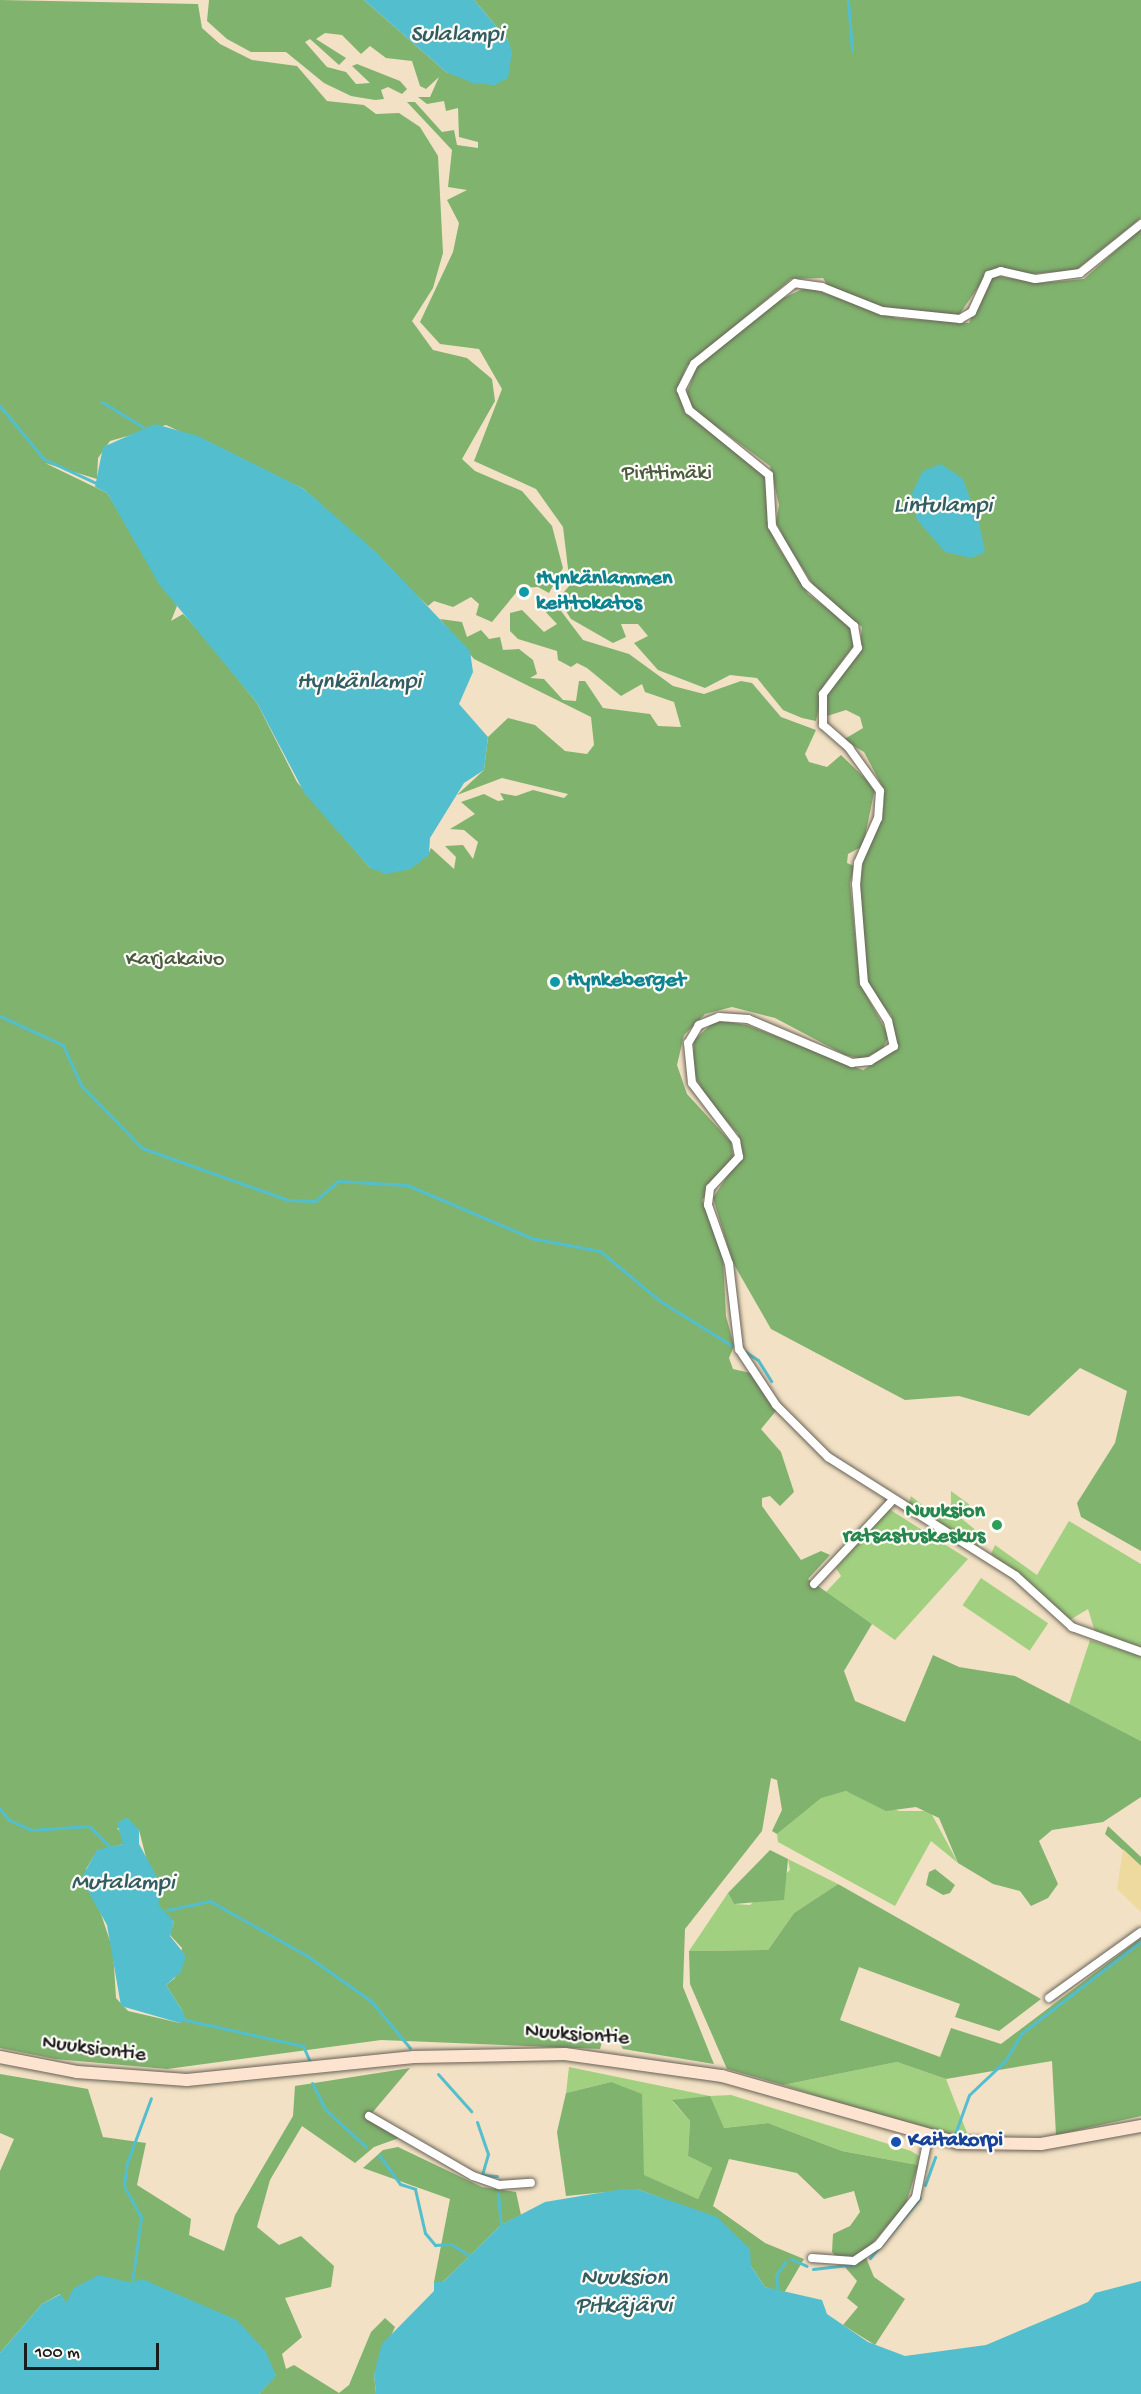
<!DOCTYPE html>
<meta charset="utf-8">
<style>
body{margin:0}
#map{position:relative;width:1141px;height:2394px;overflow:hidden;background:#f2e1c4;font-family:"Gochi Hand",sans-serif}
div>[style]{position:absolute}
.green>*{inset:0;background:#a1d180;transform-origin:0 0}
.forest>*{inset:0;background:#80b36e}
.sand>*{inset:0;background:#eeda9e}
.water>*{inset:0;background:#53bfce}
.stream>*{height:3px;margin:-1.5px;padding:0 1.5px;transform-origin:1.5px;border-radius:1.5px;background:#53bfce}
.roads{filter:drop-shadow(0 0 2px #676157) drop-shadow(0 0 2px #676157)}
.street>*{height:8px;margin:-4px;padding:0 4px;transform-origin:4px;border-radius:4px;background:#fff}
.secondary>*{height:12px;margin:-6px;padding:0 6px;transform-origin:6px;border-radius:6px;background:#fde4d0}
.dots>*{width:16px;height:16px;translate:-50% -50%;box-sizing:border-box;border:3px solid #fdfcf7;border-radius:50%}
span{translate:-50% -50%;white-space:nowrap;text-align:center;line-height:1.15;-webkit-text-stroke:4.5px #fdfcf7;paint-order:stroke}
.park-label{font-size:22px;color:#4b5b3f}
.culture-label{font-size:22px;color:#0d838f;font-weight:700}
.left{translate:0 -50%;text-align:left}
.leisure-label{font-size:22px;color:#27864d;font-weight:700}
.right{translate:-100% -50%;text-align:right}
.street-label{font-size:22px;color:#1c1c1c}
.transit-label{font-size:22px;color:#164399;font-weight:700}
.water-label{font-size:24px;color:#325d63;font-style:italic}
.scale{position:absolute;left:24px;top:2343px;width:135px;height:27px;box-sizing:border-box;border:3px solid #1c1c1c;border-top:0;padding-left:8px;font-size:18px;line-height:21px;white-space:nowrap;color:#1c1c1c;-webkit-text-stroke:4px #fdfcf7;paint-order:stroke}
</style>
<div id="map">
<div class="green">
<div style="clip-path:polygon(951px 1491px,970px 1505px,961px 1518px,984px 1537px,978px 1547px,908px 1506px,911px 1496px,932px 1513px,943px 1513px,951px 1504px)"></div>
<div style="clip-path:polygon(889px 1509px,968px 1559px,895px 1640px,826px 1592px,841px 1576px,836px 1568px)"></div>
<div style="clip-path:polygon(1069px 1521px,1141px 1564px,1141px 1647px,1095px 1632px,1088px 1609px,1070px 1620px,991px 1554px,995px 1545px,1037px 1575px)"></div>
<div style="left:981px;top:1578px;width:81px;height:33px;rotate:34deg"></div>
<div style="clip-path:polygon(1090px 1640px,1141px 1656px,1141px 1741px,1069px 1704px)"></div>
<div style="clip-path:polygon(846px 1791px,899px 1811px,930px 1811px,958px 1863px,931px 1841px,895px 1906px,778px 1842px,777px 1834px,821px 1797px)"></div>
<div style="clip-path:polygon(788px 1859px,838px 1884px,794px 1913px,768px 1950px,689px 1951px,728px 1893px,734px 1904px,750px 1905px,790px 1870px)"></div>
<div style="clip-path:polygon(897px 2062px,946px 2079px,969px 2138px,904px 2125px,783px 2085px)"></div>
<div style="clip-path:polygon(569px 2067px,710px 2096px,731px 2095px,911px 2151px,919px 2156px,918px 2165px,842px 2151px,768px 2123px,724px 2128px,672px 2101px,690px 2121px,688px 2156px,712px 2168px,698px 2199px,643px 2175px,611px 2082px,566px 2093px)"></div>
</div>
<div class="forest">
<div style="clip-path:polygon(evenodd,0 0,198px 4px,202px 28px,220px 44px,252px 60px,297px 66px,327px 101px,364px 105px,376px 114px,399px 113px,420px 127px,438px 156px,443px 253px,433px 288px,412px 321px,433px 350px,467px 358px,492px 379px,495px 401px,462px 459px,475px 471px,522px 491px,552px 526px,563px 568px,549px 593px,538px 587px,520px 588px,492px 622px,476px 615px,479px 604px,471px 597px,453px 607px,434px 601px,428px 606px,304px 489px,166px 425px,110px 441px,98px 458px,97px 479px,45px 463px,107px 493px,177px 606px,171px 621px,183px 614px,198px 630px,257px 703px,297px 782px,370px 868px,428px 855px,431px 848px,454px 869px,456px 857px,445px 846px,463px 845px,473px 859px,478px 842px,464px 830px,450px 829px,475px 814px,461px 802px,484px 794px,498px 801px,504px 800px,500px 793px,516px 796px,533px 790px,564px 798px,568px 794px,502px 778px,457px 795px,484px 770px,488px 737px,508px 718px,535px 725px,565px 751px,587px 754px,594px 745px,591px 717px,474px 659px,440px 619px,462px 622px,467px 637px,481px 630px,489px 639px,500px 637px,503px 650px,519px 649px,533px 660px,537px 674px,530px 678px,544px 679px,563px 700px,576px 701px,579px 681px,585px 681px,603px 708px,650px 714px,658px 726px,681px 727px,674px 702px,645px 692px,642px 684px,621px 696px,587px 668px,577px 663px,571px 667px,558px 660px,557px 651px,518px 639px,510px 631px,510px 613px,522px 610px,544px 632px,557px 624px,542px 608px,552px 599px,583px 640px,629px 654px,673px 686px,704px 694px,741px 681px,752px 683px,781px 717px,816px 730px,805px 754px,809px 762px,827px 767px,841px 755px,875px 788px,863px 846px,848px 854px,847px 863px,854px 866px,850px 884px,860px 984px,889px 1036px,882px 1050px,862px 1059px,845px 1055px,775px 1018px,732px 1007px,705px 1014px,684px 1035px,677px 1065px,687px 1094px,731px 1142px,733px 1157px,702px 1200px,723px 1258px,726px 1316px,734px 1346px,729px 1358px,733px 1369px,755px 1374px,776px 1411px,761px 1429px,781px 1452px,794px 1492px,780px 1506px,770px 1496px,762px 1498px,762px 1506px,801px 1560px,821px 1551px,830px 1555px,808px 1579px,872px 1624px,844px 1671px,855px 1701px,905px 1722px,933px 1655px,959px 1667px,1015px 1676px,1141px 1741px,1141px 1797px,1103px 1822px,1052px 1830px,1039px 1841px,1058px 1884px,1048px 1898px,1031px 1906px,1020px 1891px,993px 1884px,958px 1863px,939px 1818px,916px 1807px,886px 1811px,846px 1791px,821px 1798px,777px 1834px,772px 1831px,782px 1810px,777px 1780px,771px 1778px,762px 1831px,685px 1929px,683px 1987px,714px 2064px,623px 2049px,611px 2030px,605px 2031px,600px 2049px,381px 2040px,167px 2069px,55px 2059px,0 2048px,0 0,117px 1828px,139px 1830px,159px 1908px,174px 1922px,170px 1935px,182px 1948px,175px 1978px,166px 1985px,182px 2010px,185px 2019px,180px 2023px,128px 2011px,116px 1998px,113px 1950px,86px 1869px,97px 1851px,123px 1844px,125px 1838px,117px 1828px)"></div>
<div style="clip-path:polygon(209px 0,364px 0,446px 72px,495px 85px,508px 40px,474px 0,1141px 0,1141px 218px,1076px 270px,1030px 274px,990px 270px,959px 315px,889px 309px,828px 286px,823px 278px,791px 279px,687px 366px,677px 389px,685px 413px,762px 470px,770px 493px,767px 520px,777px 545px,808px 594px,851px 626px,854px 645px,824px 685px,816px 721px,802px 718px,783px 710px,757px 678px,730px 675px,705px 688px,658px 670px,634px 643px,648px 636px,638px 624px,621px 624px,626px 637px,613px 643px,571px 619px,558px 599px,570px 585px,563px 527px,536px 489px,474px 461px,502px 389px,479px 349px,440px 344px,420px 322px,453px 252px,459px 223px,447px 200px,467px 190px,448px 187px,452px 150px,407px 102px,415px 102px,442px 132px,454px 130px,457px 145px,478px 148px,478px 142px,459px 137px,458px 108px,446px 111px,444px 101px,427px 104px,418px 97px,430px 97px,439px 77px,426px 89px,420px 86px,412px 61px,386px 58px,370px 46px,361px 54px,342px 35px,325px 33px,316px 39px,346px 58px,339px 65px,310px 39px,305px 42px,327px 67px,346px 72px,356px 84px,370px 83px,352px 66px,357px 64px,400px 81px,407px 89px,402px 94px,388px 87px,381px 90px,384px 99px,375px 100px,351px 96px,324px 83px,286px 52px,251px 52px,227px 39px,207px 21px)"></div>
<div style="clip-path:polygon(1141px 228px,1141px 1551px,1081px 1517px,1077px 1503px,1115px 1443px,1127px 1391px,1080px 1368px,1029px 1416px,959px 1396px,905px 1400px,771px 1329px,732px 1261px,713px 1198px,742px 1153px,738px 1134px,708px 1100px,692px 1071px,694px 1040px,716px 1020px,747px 1025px,863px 1070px,898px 1048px,891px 1015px,869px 989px,864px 968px,860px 885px,863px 861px,884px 806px,883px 788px,864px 752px,843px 740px,863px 728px,860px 717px,846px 710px,824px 717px,829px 686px,859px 653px,862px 627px,817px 591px,786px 542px,776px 522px,779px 505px,770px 466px,693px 409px,686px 395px,697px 366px,777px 301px,807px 287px,896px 318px,969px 323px,986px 282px,995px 276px,1040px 283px,1084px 279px)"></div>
<div style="clip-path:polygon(1108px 1826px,1141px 1857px,1141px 1866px,1105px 1834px)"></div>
<div style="clip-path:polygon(770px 1850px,788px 1859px,784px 1900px,734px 1904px,728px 1893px)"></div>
<div style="clip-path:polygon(935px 1869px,955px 1885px,950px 1893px,943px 1895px,926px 1885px,929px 1872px)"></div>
<div style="clip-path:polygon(838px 1884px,1041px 1999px,999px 2031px,955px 2017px,960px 2004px,859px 1967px,840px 2020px,940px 2057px,951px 2028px,1001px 2044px,1141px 1938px,1141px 2116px,1056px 2135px,1052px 2061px,946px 2079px,897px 2062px,783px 2085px,727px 2069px,690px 1984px,689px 1951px,768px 1950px,794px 1913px)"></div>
<div style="clip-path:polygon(410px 2068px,367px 2119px,399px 2138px,374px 2147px,355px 2163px,302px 2126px,270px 2180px,257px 2227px,279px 2245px,301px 2236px,334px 2266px,331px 2287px,285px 2298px,302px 2337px,282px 2354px,286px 2369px,294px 2365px,339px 2393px,349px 2385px,371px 2332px,385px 2318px,395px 2327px,374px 2374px,376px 2394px,259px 2394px,276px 2375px,132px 2283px,66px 2304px,60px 2294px,42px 2304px,0 2353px,0 2171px,14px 2139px,0 2133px,0 2074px,88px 2089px,103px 2137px,146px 2143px,137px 2185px,191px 2219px,189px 2235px,224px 2251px,235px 2215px,293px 2116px,295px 2086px)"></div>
<div style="clip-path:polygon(611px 2082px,642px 2094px,644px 2175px,698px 2199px,712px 2168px,688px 2156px,690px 2121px,672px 2100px,710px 2096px,724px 2128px,768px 2123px,842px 2151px,918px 2165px,906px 2204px,864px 2253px,874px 2277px,905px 2299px,875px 2345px,843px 2325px,858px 2307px,847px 2298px,857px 2281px,832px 2252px,833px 2234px,850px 2226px,860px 2212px,854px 2191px,824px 2199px,797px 2173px,729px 2159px,713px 2206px,765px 2243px,804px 2259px,784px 2293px,765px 2287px,751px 2266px,659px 2197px,637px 2189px,566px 2196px,557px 2132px,566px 2093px)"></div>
<div style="clip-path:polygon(398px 2147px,482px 2187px,516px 2192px,521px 2215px,501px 2225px,443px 2282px,434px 2282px,450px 2199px,363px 2168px,383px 2150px)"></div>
</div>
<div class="sand">
<div style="clip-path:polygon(1123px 1849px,1141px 1866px,1141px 1912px,1117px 1889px)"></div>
</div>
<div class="water">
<div style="clip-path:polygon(364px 0,474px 0,508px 40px,512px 52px,508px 78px,495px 85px,473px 83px,446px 72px)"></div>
<div style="clip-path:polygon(155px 424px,198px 436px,304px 489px,376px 552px,470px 651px,473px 672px,459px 704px,488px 737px,484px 770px,464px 783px,430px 838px,429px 855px,411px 869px,386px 874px,370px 868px,305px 794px,257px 703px,159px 584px,107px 493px,95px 487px,103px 447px)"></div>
<div style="clip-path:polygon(941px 464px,963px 479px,979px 523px,985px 552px,971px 558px,945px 552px,917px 520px,912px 493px,923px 471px)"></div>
<div style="clip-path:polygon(127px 1817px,139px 1830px,139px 1844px,163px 1888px,158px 1904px,174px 1922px,170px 1936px,186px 1956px,181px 1972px,166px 1985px,182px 2010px,186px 2020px,180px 2023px,121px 2006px,107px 1925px,81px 1879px,97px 1850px,123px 1844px,117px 1823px)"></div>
<div style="clip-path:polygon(623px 2189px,637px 2189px,717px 2217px,750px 2249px,751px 2266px,765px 2287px,822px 2300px,827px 2314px,868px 2342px,905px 2356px,986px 2345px,1088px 2302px,1095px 2293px,1141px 2281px,1141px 2394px,376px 2394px,374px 2374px,382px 2344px,434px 2291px,434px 2282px,443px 2282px,501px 2225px,545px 2202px)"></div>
<div style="clip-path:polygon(99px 2275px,132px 2283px,142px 2279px,237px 2320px,266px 2352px,276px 2376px,259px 2394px,0 2394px,0 2353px,42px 2304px,61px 2294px,66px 2303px,74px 2288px)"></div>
</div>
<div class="stream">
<div style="left:848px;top:0;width:51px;rotate:85.5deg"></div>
<div style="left:102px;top:402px;width:48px;rotate:31.4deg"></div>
<div style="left:0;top:406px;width:69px;rotate:50.3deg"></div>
<div style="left:44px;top:459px;width:57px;rotate:24.8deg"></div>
<div style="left:0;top:1016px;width:69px;rotate:24.7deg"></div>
<div style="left:63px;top:1045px;width:44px;rotate:65.8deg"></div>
<div style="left:81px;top:1085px;width:88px;rotate:45.9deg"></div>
<div style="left:142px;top:1148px;width:155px;rotate:19.6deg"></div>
<div style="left:288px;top:1200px;width:27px;rotate:2deg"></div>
<div style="left:315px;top:1201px;width:30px;rotate:-41deg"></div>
<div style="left:338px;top:1181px;width:69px;rotate:3.3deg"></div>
<div style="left:407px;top:1185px;width:135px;rotate:23.1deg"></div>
<div style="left:531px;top:1238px;width:70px;rotate:10.7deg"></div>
<div style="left:600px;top:1251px;width:78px;rotate:39.8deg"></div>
<div style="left:660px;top:1301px;width:84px;rotate:31.8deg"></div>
<div style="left:743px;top:1350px;width:18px;rotate:34deg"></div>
<div style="left:758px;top:1360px;width:25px;rotate:58deg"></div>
<div style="left:0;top:1809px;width:14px;rotate:51deg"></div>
<div style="left:9px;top:1820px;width:24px;rotate:24deg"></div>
<div style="left:31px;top:1830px;width:58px;rotate:-3.9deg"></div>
<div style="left:89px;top:1826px;width:28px;rotate:45deg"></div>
<div style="left:167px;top:1910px;width:44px;rotate:-11.8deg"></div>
<div style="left:210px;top:1901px;width:110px;rotate:29.4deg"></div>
<div style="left:306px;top:1955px;width:80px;rotate:35.3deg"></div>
<div style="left:371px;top:2001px;width:61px;rotate:50.3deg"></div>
<div style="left:186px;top:2020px;width:120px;rotate:12.5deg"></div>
<div style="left:303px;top:2046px;width:17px;rotate:66deg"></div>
<div style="left:438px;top:2074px;width:50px;rotate:48.3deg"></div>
<div style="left:312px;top:2083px;width:30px;rotate:63deg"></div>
<div style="left:326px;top:2110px;width:54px;rotate:42.8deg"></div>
<div style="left:477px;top:2122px;width:34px;rotate:71deg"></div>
<div style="left:488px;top:2154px;width:22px;rotate:106deg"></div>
<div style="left:482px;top:2175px;width:15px;rotate:4deg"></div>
<div style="left:955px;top:2134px;width:41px;rotate:-70.3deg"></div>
<div style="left:969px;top:2095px;width:50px;rotate:-43.4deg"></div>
<div style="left:1005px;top:2061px;width:33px;rotate:-59deg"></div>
<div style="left:1022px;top:2033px;width:150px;rotate:-37.7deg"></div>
<div style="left:379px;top:2155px;width:36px;rotate:54deg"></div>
<div style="left:400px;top:2184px;width:16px;rotate:18deg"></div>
<div style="left:415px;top:2189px;width:45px;rotate:77.2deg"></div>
<div style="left:425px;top:2233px;width:16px;rotate:50deg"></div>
<div style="left:435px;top:2245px;width:16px;rotate:-4deg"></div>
<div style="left:451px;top:2244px;width:22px;rotate:32deg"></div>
<div style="left:925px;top:2185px;width:30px;rotate:-70deg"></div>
<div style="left:498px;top:2193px;width:32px;rotate:85deg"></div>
<div style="left:870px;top:2258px;width:78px;rotate:-50.2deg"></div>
<div style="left:791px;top:2259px;width:17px;rotate:24deg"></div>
<div style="left:813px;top:2269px;width:44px;rotate:-6.5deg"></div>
<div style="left:132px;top:2283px;width:67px;rotate:-82.2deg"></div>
<div style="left:141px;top:2217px;width:35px;rotate:-119deg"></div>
<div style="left:124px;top:2186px;width:23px;rotate:-83deg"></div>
<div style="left:127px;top:2163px;width:69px;rotate:-69.7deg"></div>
<div style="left:778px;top:2291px;width:16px;rotate:-97deg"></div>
<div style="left:776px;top:2275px;width:16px;rotate:-55deg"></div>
</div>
<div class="roads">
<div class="street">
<div style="left:1141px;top:224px;width:78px;rotate:141.2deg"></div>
<div style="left:1080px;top:273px;width:45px;rotate:172.4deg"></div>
<div style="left:1035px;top:279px;width:35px;rotate:-167deg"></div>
<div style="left:1001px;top:271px;width:13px;rotate:162deg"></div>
<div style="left:989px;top:275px;width:41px;rotate:114.7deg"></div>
<div style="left:972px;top:312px;width:14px;rotate:150deg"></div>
<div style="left:960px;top:319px;width:78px;rotate:-174.1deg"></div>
<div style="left:882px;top:311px;width:65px;rotate:-158.2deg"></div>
<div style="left:822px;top:287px;width:27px;rotate:-172deg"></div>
<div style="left:795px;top:283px;width:129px;rotate:141.3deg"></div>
<div style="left:694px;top:364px;width:29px;rotate:117deg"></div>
<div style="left:681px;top:390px;width:22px;rotate:68deg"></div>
<div style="left:689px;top:410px;width:103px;rotate:39.1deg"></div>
<div style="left:769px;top:475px;width:51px;rotate:86.6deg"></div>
<div style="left:772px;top:526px;width:67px;rotate:59.6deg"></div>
<div style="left:806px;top:584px;width:64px;rotate:41.2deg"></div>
<div style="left:854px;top:626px;width:22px;rotate:80deg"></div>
<div style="left:858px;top:648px;width:58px;rotate:127.3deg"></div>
<div style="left:823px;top:694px;width:31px;rotate:90deg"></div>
<div style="left:823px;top:725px;width:35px;rotate:41deg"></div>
<div style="left:849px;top:748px;width:53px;rotate:54.2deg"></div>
<div style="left:880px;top:791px;width:27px;rotate:94deg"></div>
<div style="left:878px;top:818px;width:49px;rotate:114deg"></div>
<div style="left:858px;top:863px;width:21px;rotate:95deg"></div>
<div style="left:856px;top:884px;width:99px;rotate:85.4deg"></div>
<div style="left:864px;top:983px;width:45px;rotate:57.7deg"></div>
<div style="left:888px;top:1021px;width:26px;rotate:77deg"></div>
<div style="left:894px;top:1046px;width:28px;rotate:148deg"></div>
<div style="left:870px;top:1061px;width:18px;rotate:174deg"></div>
<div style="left:852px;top:1063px;width:113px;rotate:-157.1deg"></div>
<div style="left:748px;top:1019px;width:29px;rotate:-176deg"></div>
<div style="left:719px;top:1017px;width:22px;rotate:158deg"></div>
<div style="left:699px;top:1025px;width:21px;rotate:121deg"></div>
<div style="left:688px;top:1043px;width:40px;rotate:84.3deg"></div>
<div style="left:692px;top:1083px;width:73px;rotate:52.8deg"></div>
<div style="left:736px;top:1141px;width:16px;rotate:79deg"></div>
<div style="left:739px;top:1157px;width:42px;rotate:133.1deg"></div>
<div style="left:710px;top:1188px;width:17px;rotate:97deg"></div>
<div style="left:708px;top:1205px;width:63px;rotate:70.4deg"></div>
<div style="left:729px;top:1264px;width:86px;rotate:83.3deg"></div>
<div style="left:739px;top:1349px;width:67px;rotate:56.5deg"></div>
<div style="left:776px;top:1405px;width:74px;rotate:45deg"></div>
<div style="left:828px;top:1457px;width:222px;rotate:32.3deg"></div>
<div style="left:1016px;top:1576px;width:76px;rotate:42.3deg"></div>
<div style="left:1072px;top:1627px;width:73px;rotate:19.9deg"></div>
<div style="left:814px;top:1584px;width:112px;rotate:-46.8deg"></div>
<div style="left:1049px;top:1998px;width:113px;rotate:-35.7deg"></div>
<div style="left:369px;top:2116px;width:120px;rotate:30deg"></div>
<div style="left:473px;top:2176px;width:28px;rotate:19deg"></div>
<div style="left:499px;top:2185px;width:32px;rotate:-4deg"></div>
<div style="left:812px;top:2258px;width:42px;rotate:4.1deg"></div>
<div style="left:854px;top:2261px;width:29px;rotate:-34deg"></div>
<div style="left:878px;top:2245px;width:61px;rotate:-51.6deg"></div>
<div style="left:916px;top:2197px;width:60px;rotate:-78.5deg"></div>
</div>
<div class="secondary">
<div style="left:0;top:2057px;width:78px;rotate:11deg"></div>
<div style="left:77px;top:2072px;width:110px;rotate:4.2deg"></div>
<div style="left:187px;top:2080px;width:228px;rotate:-5.8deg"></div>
<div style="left:414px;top:2057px;width:151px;rotate:-1.1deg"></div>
<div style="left:565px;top:2054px;width:159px;rotate:8deg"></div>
<div style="left:722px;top:2076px;width:245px;rotate:15.8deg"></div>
<div style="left:958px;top:2143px;width:83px;rotate:0.7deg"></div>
<div style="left:1041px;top:2144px;width:102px;rotate:-10.2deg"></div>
</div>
</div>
<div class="dots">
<div style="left:524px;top:592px;background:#0f9aa8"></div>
<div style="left:555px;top:982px;background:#0f9aa8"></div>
<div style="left:997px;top:1525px;background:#2e9e5b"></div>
<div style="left:896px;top:2142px;background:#1a4fb4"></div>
</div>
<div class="park-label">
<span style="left:667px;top:475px">Pirttimäki</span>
<span style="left:175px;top:961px">Karjakaivo</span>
</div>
<div class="culture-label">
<span class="left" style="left:536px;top:592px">Hynkänlammen<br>keittokatos</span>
<span class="left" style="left:567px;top:982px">Hynkeberget</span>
</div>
<div class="leisure-label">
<span class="right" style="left:985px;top:1525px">Nuuksion<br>ratsastuskeskus</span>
</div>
<div class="street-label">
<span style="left:577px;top:2036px;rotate:4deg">Nuuksiontie</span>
<span style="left:94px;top:2050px;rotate:7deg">Nuuksiontie</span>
</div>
<div class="transit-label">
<span class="left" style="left:908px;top:2142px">Kaitakorpi</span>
</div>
<div class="water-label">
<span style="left:457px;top:36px">Sulalampi</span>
<span style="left:943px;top:507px">Lintulampi</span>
<span style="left:359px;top:683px">Hynkänlampi</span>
<span style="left:123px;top:1884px">Mutalampi</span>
<span style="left:624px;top:2293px">Nuuksion<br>Pitkäjärvi</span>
</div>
<div class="scale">100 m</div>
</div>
